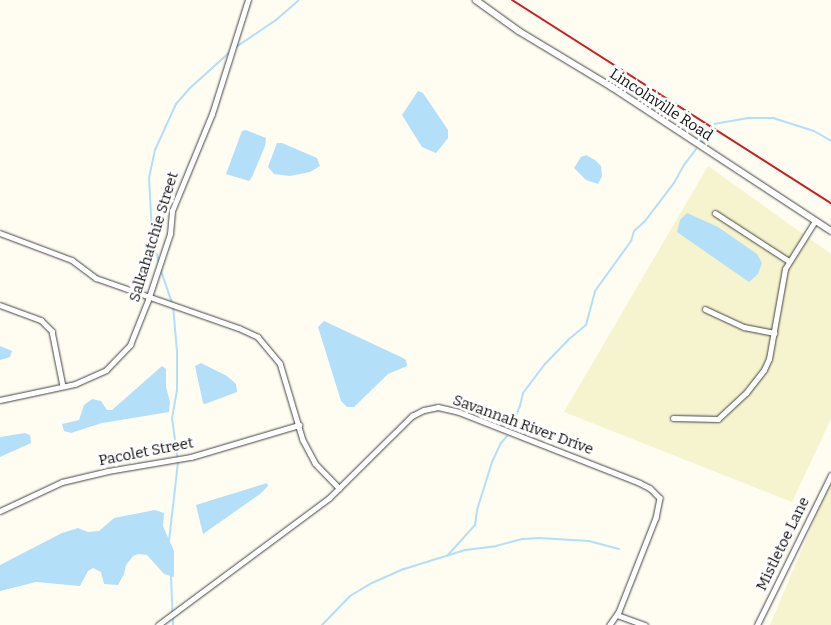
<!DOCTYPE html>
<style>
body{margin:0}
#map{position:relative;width:831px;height:625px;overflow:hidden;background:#fffcf1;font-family:Bitter,serif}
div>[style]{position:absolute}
.farmland>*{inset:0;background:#f6f3cf}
.water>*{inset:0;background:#b3dff9}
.stream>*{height:2px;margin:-1px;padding:0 1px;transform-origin:1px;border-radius:1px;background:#b3dff9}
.roads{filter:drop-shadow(0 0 1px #424242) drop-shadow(0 0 1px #424242)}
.minor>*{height:4.5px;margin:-2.25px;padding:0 2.25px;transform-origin:2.25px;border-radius:2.25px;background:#fff}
.tertiary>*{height:5.5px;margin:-2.75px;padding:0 2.75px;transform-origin:2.75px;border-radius:2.75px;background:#fff}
.rail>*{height:2px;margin:-1px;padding:0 1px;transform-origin:1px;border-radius:1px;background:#c62028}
span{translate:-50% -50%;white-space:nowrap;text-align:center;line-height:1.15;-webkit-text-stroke:5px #fff;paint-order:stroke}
.street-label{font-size:15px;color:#0f0f0f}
</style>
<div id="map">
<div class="farmland">
<div style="clip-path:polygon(708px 166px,831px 254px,831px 419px,792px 502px,564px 412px)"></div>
<div style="clip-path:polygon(831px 480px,831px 625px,770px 625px)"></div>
</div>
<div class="water">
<div style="clip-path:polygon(418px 91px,423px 93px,448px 130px,448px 138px,436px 153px,422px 147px,402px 115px)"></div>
<div style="clip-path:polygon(246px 130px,266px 138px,265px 146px,252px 177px,249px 181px,226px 174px,242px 131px)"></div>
<div style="clip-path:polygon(277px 143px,282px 143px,317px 158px,320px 166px,310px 172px,290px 176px,274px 174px,268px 167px)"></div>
<div style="clip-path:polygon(586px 155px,595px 160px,601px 166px,602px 176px,598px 184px,586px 180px,574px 168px,581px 157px)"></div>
<div style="clip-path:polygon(687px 213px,718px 227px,757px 254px,762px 263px,758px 274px,749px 282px,677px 232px,680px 220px)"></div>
<div style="clip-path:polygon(324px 321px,403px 358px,406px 360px,407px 366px,388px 374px,354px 407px,347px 407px,341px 401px,318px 327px)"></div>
<div style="clip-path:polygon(0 346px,12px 351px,10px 357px,0 360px)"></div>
<div style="clip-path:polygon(201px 363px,227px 376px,236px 384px,237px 392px,205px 404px,203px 403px,195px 366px)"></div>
<div style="clip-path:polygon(162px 366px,166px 369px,166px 387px,170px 402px,169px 412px,102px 423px,71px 433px,64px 431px,62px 424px,79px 420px,84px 405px,92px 399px,101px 401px,107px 410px,112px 410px)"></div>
<div style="clip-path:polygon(25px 433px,30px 435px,31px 443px,0 457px,0 437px)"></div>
<div style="clip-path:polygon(267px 483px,268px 486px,260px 494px,203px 534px,196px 505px)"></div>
<div style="clip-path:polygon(155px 510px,164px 513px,163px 526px,174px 551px,174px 577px,164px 574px,147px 555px,138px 554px,133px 556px,126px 565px,124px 574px,118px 585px,104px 584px,101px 572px,93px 568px,88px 571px,80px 586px,36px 582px,0 591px,0 565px,29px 550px,62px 533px,78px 528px,88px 532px,99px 531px,114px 518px)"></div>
</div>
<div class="stream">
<div style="left:233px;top:49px;width:52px;rotate:-34deg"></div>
<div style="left:276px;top:20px;width:30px;rotate:-41deg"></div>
<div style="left:714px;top:124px;width:36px;rotate:-10deg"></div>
<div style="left:749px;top:118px;width:24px"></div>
<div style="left:773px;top:118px;width:43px;rotate:17.6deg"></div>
<div style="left:814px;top:131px;width:20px;rotate:30deg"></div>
<div style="left:702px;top:142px;width:14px;rotate:-60deg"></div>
<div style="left:159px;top:263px;width:31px;rotate:-103deg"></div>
<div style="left:152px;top:233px;width:55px;rotate:-93.1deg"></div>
<div style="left:149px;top:178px;width:29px;rotate:-78deg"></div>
<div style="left:155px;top:150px;width:51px;rotate:-65.5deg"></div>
<div style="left:176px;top:104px;width:21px;rotate:-49deg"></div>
<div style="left:190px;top:88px;width:54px;rotate:-42deg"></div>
<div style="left:160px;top:268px;width:39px;rotate:71deg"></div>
<div style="left:173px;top:305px;width:47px;rotate:85.1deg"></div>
<div style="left:177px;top:352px;width:38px;rotate:90deg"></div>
<div style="left:177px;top:390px;width:28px;rotate:100deg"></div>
<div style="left:172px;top:418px;width:44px;rotate:82.2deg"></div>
<div style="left:178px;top:462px;width:80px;rotate:96.5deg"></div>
<div style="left:511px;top:427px;width:23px;rotate:-67deg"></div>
<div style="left:520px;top:406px;width:13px;rotate:-77deg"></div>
<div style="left:523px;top:393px;width:36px;rotate:-53deg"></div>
<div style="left:545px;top:364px;width:33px;rotate:-46deg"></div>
<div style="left:568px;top:340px;width:23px;rotate:-40deg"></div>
<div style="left:586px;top:325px;width:35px;rotate:-75deg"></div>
<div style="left:595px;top:291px;width:62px;rotate:-54.2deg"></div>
<div style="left:631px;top:241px;width:10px;rotate:-73deg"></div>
<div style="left:634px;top:231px;width:15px;rotate:-42deg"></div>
<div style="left:645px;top:221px;width:48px;rotate:-52.7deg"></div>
<div style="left:674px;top:183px;width:21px;rotate:-61deg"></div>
<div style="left:684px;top:165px;width:20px;rotate:-53deg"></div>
<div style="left:447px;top:556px;width:42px;rotate:-47.9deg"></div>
<div style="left:475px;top:525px;width:15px;rotate:-82deg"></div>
<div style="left:477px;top:510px;width:50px;rotate:-72.6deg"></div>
<div style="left:492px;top:462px;width:21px;rotate:-65deg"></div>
<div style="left:501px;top:443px;width:9px;rotate:-49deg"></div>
<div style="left:171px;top:576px;width:49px;rotate:87.7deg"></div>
<div style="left:322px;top:625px;width:40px;rotate:-46deg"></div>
<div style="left:350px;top:596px;width:26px;rotate:-31deg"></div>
<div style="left:372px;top:583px;width:35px;rotate:-24deg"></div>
<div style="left:404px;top:569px;width:64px;rotate:-17.3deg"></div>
<div style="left:465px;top:550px;width:31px;rotate:-7deg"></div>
<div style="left:496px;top:546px;width:28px;rotate:-15deg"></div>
<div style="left:523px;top:539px;width:16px;rotate:-4deg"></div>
<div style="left:539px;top:538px;width:50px;rotate:3.4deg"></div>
<div style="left:589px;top:541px;width:31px;rotate:15deg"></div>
</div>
<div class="roads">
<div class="minor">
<div style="left:715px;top:213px;width:88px;rotate:33deg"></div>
<div style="left:0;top:233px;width:77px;rotate:20.6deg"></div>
<div style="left:72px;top:260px;width:30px;rotate:37deg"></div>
<div style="left:96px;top:278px;width:151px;rotate:19.3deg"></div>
<div style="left:239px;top:328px;width:21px;rotate:25deg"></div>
<div style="left:258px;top:337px;width:34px;rotate:50deg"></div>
<div style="left:280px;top:363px;width:80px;rotate:73.4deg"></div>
<div style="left:303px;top:440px;width:26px;rotate:62deg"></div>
<div style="left:315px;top:463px;width:35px;rotate:46deg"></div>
<div style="left:0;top:305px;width:44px;rotate:20.1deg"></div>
<div style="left:41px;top:320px;width:16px;rotate:45deg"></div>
<div style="left:52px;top:331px;width:56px;rotate:78.7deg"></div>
<div style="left:705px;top:309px;width:43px;rotate:24.8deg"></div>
<div style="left:744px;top:327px;width:31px;rotate:11deg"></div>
<div style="left:0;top:400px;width:77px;rotate:-12deg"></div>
<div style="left:75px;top:384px;width:34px;rotate:-24deg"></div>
<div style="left:106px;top:370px;width:35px;rotate:-46deg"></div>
<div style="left:130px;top:345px;width:48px;rotate:-68.2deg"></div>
<div style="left:148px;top:300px;width:70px;rotate:-71.6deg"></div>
<div style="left:170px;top:234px;width:23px;rotate:-85deg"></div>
<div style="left:172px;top:211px;width:105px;rotate:-67.6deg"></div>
<div style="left:212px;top:114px;width:120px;rotate:-72.5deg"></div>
<div style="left:673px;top:418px;width:45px;rotate:1.3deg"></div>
<div style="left:718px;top:419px;width:38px;rotate:-43deg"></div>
<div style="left:746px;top:393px;width:29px;rotate:-52deg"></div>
<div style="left:764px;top:370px;width:12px;rotate:-66deg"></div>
<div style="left:769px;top:359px;width:91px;rotate:-79.9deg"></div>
<div style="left:785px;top:269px;width:57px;rotate:-58deg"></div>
<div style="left:0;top:511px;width:68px;rotate:-25.1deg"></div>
<div style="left:62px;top:482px;width:47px;rotate:-13.4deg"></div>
<div style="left:108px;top:471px;width:84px;rotate:-9.6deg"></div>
<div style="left:191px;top:457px;width:113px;rotate:-16.5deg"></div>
<div style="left:617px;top:615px;width:30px;rotate:20deg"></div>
<div style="left:158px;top:625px;width:213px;rotate:-36.6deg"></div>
<div style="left:329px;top:498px;width:117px;rotate:-44.7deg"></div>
<div style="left:412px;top:416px;width:13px;rotate:-27deg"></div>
<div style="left:424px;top:410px;width:14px;rotate:-12deg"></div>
<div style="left:438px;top:407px;width:22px;rotate:13deg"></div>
<div style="left:459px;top:412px;width:194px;rotate:21.4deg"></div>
<div style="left:640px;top:483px;width:11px;rotate:27deg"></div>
<div style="left:650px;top:488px;width:14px;rotate:45deg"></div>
<div style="left:660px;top:498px;width:20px;rotate:101deg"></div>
<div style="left:656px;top:518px;width:101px;rotate:111.5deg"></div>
<div style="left:619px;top:612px;width:16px;rotate:125deg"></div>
<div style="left:757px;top:625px;width:167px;rotate:-63.7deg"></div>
</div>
<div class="tertiary">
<div style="left:476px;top:0;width:53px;rotate:35.8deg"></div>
<div style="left:519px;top:31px;width:109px;rotate:31.1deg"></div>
<div style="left:612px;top:87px;width:262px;rotate:33.3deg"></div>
</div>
</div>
<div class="rail">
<div style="left:512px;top:0;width:378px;rotate:32.5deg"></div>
</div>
<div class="street-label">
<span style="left:661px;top:105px;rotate:33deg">Lincolnville Road</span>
<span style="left:154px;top:237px;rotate:-73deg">Salkahatchie Street</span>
<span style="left:523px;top:425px;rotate:20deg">Savannah River Drive</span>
<span style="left:146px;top:452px;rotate:-11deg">Pacolet Street</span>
<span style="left:783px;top:544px;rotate:-64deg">Mistletoe Lane</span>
</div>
</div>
